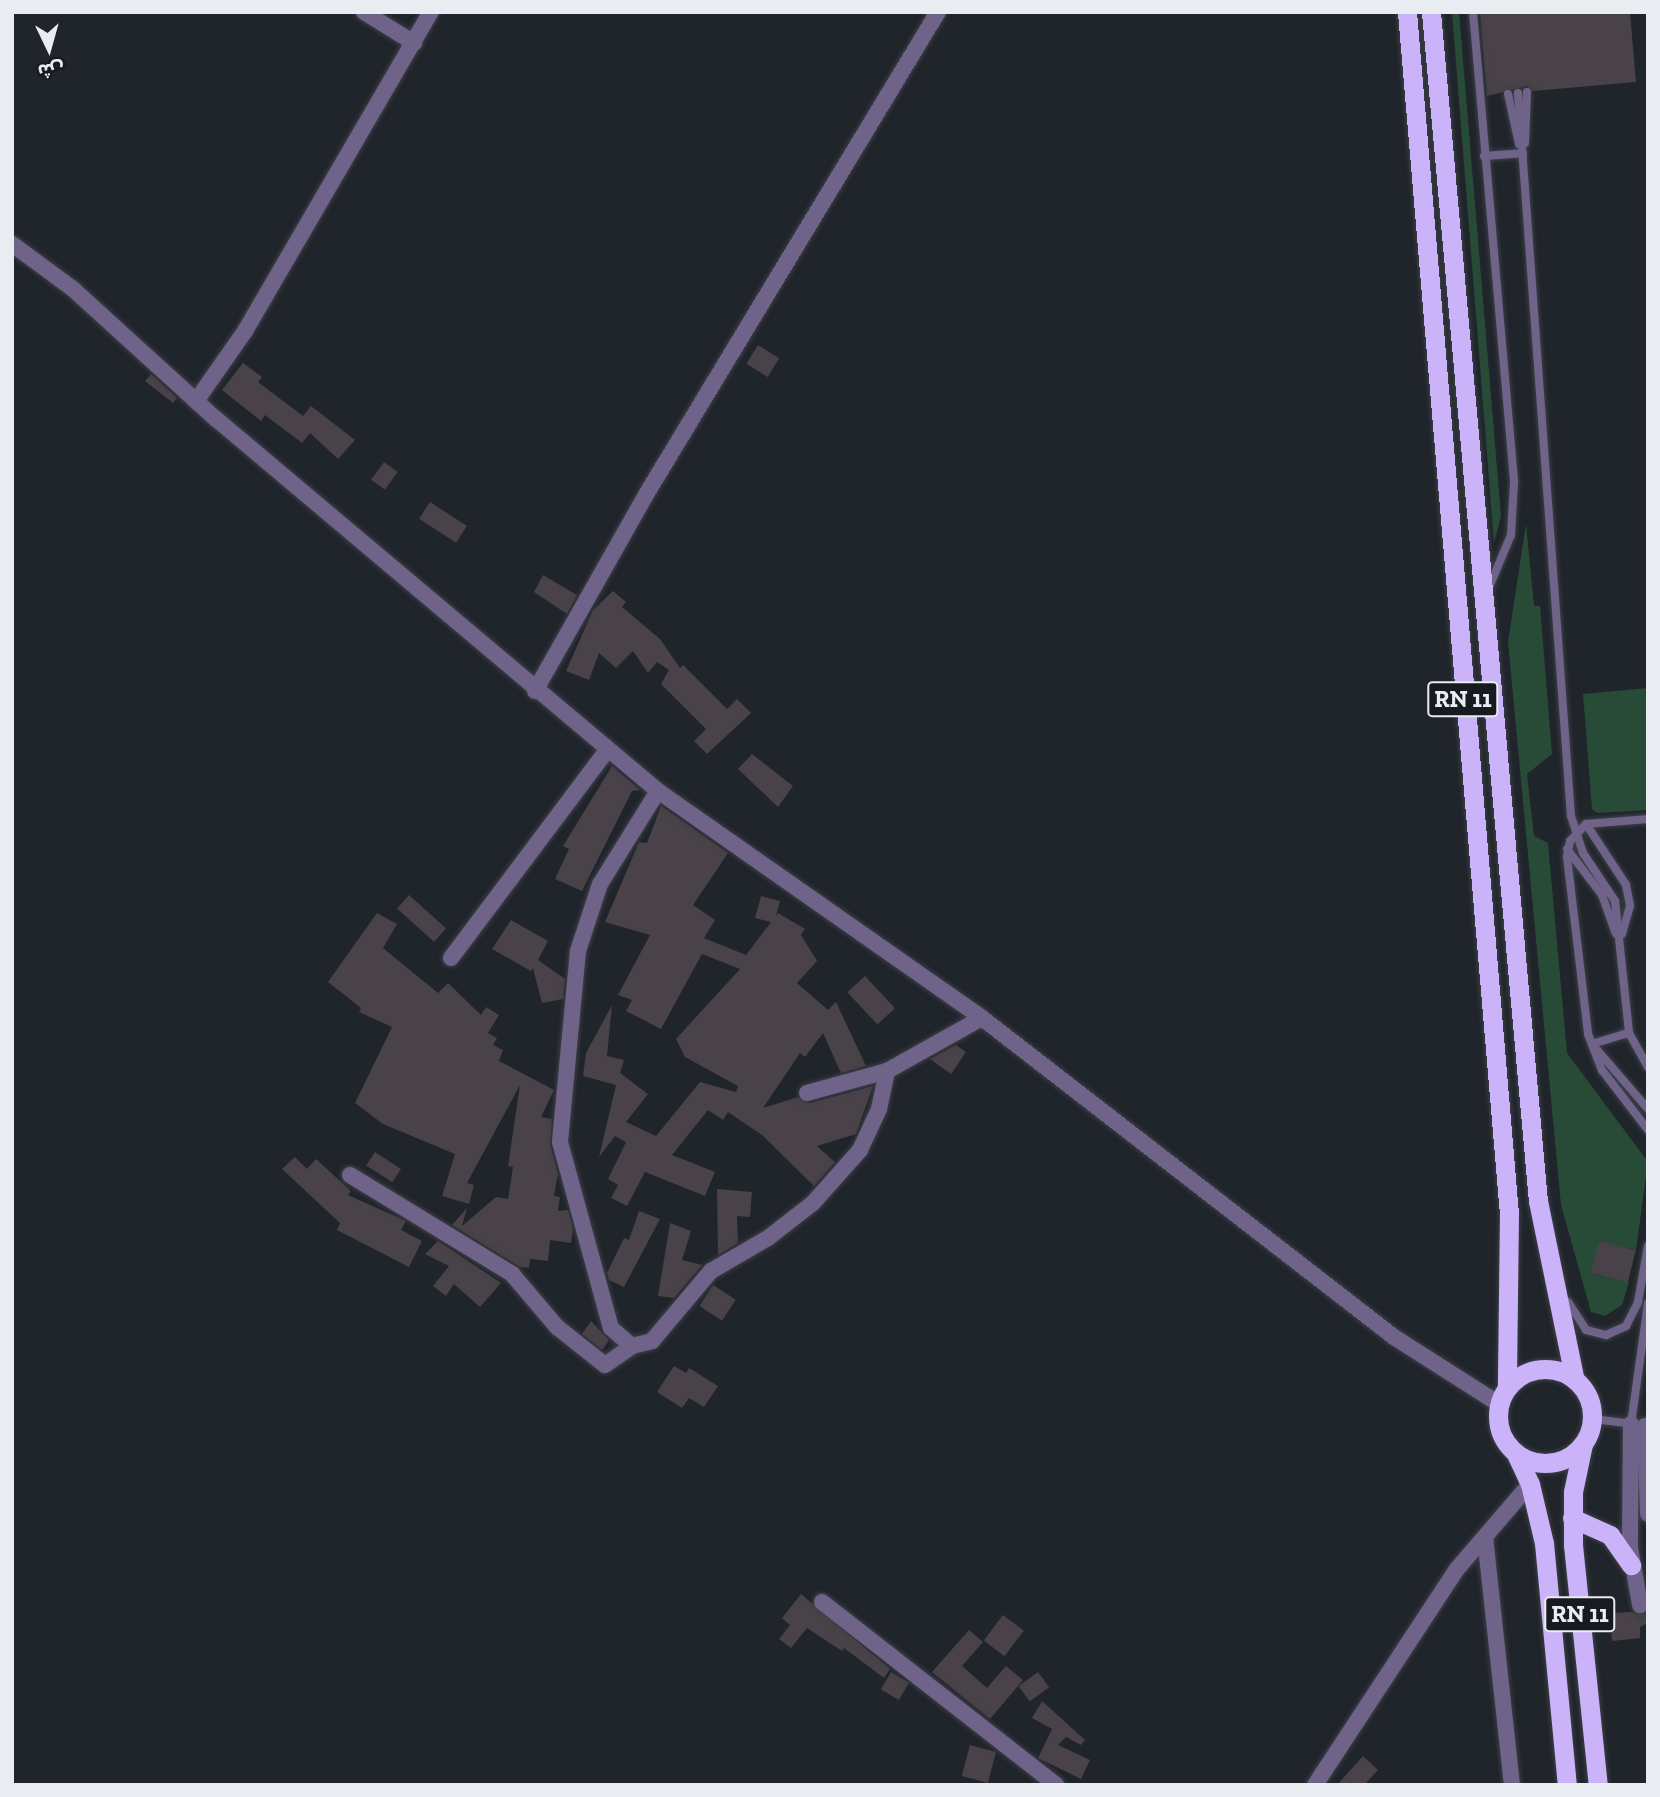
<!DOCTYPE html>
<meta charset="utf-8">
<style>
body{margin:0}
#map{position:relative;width:1660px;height:1797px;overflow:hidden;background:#20242b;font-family:"Zilla Slab","Noto Sans Arabic",serif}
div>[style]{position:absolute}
.green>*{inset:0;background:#284b37}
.building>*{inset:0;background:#494248;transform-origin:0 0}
.minor-tunnel>*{height:16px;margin-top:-8px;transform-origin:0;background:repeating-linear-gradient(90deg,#3e4249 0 16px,transparent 0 24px)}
.roads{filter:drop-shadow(0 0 2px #3c4047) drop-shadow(0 0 2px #3c4047)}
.service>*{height:8px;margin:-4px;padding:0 4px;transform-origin:4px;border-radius:4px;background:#70638a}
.minor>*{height:16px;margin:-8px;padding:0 8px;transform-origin:8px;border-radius:8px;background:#70638a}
.trunk>*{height:19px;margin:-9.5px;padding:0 9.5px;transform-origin:9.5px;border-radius:9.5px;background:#cab3f8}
.trunk>.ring{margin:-9.5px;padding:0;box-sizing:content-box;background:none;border:19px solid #cab3f8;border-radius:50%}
span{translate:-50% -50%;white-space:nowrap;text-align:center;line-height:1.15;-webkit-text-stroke:5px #171b21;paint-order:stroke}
.shield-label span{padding:2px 5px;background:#171b21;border:2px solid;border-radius:5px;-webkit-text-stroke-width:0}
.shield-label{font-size:24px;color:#e9edf1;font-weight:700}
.frame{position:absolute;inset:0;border:14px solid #e9edf1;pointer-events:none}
.north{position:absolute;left:14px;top:14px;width:70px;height:70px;-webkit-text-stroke:5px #171b21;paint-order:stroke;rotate:175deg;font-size:19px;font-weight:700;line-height:28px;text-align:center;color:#e9edf1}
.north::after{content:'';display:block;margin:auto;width:24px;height:32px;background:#e9edf1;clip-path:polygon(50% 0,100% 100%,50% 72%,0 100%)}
</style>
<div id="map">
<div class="green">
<div style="clip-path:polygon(1452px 12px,1459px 12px,1501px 516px,1494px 543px)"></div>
<div style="clip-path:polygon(1526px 524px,1534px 606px,1540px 606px,1552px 754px,1527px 774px,1534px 836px,1548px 843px,1567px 1053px,1648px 1162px,1636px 1250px,1599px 1242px,1594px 1274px,1629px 1282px,1622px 1305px,1605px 1316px,1591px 1312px,1561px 1205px,1508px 642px)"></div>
<div style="clip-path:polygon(1648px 688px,1648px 810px,1597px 813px,1592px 809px,1583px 694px)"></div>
</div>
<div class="building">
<div style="clip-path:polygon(1480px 12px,1630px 12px,1636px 82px,1533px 91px,1527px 86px,1487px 96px)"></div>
<div style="left:758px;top:345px;width:25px;height:22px;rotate:32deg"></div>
<div style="clip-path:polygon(243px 363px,262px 377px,258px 382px,303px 416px,311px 406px,355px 440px,338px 459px,310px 433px,302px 443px,265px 415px,261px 421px,222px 390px)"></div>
<div style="clip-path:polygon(151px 374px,177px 398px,173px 403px,145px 381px)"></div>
<div style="left:384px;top:462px;width:17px;height:22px;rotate:36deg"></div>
<div style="left:430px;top:502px;width:44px;height:20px;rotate:33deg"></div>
<div style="clip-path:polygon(543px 575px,577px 595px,567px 614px,534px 592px)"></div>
<div style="clip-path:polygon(613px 591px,626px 602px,622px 607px,660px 639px,680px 668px,683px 665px,727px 709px,737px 699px,751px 713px,707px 754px,694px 741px,706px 729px,661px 684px,669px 670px,657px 662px,648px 673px,633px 651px,616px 668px,599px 653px,589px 680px,566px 671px,593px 610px)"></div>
<div style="clip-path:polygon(752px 754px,793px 786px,778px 807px,738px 769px)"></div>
<div style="clip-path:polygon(612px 766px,640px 790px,632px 791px,582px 891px,555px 879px,569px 849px,563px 846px)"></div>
<div style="clip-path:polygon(661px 806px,728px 853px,693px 905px,715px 920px,704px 938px,746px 955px,771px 922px,755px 918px,761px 896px,780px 901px,776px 916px,778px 913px,805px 929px,801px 935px,817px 961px,797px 983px,828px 1010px,836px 1002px,866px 1066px,841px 1073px,823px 1033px,805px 1057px,800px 1053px,763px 1108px,798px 1097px,810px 1103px,873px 1086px,856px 1134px,817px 1146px,835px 1162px,814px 1186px,762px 1135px,728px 1112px,723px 1120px,708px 1110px,672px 1155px,715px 1172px,705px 1196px,645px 1172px,627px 1206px,611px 1198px,618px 1185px,608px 1179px,626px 1142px,615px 1136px,599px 1157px,616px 1085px,583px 1076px,586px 1053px,612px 1005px,607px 1056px,624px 1060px,620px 1073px,648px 1094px,626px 1122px,656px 1136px,700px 1082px,736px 1092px,738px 1086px,685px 1057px,676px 1039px,740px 969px,702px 954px,661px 1029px,626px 1011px,632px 1000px,618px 995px,650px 935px,605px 922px,639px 842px,647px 843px)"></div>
<div style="left:409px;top:895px;width:50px;height:18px;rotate:42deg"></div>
<div style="clip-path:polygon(377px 913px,397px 924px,383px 948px,438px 993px,448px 983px,481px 1015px,486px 1007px,499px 1015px,488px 1033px,497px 1038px,493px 1045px,503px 1050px,499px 1061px,554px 1090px,541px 1117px,552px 1119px,550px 1144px,558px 1174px,554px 1196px,560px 1197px,558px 1211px,568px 1210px,573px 1229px,571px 1243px,550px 1240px,548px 1261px,530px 1259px,529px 1268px,520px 1267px,452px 1225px,467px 1208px,462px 1226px,496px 1197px,508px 1199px,513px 1167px,508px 1166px,520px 1085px,467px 1183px,474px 1185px,469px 1204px,442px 1196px,455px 1154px,383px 1124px,355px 1103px,392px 1027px,359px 1012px,361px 1008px,328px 982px)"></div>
<div style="clip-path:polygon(511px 920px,548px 941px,538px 960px,565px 979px,563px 999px,542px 1003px,533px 968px,531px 971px,492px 949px)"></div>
<div style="left:865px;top:976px;width:44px;height:24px;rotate:47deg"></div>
<div style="clip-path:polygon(956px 1045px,966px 1052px,951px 1074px,930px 1059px)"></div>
<div style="left:375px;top:1152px;width:31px;height:16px;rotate:33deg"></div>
<div style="clip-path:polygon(295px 1157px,307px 1169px,316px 1159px,351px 1191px,348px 1195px,406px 1221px,401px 1230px,422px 1241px,409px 1267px,337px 1230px,340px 1223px,282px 1169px)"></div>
<div style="clip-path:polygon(717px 1189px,752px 1192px,750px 1217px,737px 1216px,738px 1243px,718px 1255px)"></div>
<div style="clip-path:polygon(639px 1211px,660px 1219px,624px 1287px,609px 1280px,607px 1273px,624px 1238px,629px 1240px)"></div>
<div style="clip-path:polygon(670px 1223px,691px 1231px,682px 1260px,702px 1265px,674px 1298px,658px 1296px)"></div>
<div style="clip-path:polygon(438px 1241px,501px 1283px,480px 1307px,454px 1284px,446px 1296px,433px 1286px,449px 1266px,425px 1254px)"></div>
<div style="left:1599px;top:1241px;width:38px;height:33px;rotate:14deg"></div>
<div style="left:713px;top:1285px;width:27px;height:25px;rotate:33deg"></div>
<div style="clip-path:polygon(591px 1321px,609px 1340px,602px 1350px,582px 1334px)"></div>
<div style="clip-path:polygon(674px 1366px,686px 1373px,689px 1368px,718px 1386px,704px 1407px,689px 1398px,682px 1408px,657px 1392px)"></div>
<div style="clip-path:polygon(801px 1594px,890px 1669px,884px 1678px,844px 1648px,842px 1651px,807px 1628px,791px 1648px,779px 1639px,790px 1625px,782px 1618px)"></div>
<div style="clip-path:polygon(1632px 1612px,1641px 1615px,1648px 1612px,1648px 1623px,1640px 1627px,1640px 1638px,1612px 1641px,1610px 1613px)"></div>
<div style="left:1003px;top:1615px;width:26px;height:32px;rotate:37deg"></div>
<div style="clip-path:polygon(969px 1630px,983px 1642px,962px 1666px,987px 1688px,1006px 1666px,1023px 1680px,990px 1719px,932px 1672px)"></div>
<div style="left:891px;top:1672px;width:21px;height:20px;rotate:31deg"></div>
<div style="left:1038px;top:1672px;width:19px;height:24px;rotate:54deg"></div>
<div style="clip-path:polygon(1042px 1701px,1085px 1740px,1081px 1745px,1066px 1737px,1058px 1745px,1090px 1760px,1081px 1779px,1038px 1758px,1052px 1729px,1032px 1718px)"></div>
<div style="left:970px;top:1745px;width:27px;height:32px;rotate:15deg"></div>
<div style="clip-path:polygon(1363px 1756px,1378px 1770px,1364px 1785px,1337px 1785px)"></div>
</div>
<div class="minor-tunnel">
<div style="left:1640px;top:1605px;width:20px;rotate:66deg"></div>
</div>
<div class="roads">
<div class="service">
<div style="left:1473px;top:12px;width:472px;rotate:85deg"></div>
<div style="left:1514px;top:482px;width:53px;rotate:93.2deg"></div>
<div style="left:1511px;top:535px;width:62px;rotate:112.8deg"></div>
<div style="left:1518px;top:93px;width:725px;rotate:85.81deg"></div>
<div style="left:1571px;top:816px;width:39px;rotate:72deg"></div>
<div style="left:1583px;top:853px;width:58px;rotate:56.3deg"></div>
<div style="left:1615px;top:901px;width:133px;rotate:83.9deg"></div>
<div style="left:1629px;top:1033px;width:39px;rotate:61deg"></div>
<div style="left:1508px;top:94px;width:51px;rotate:77.6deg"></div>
<div style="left:1525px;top:143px;width:51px;rotate:-87.8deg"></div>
<div style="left:1484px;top:156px;width:39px;rotate:-4deg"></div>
<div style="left:1648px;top:819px;width:62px;rotate:175.4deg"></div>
<div style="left:1586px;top:824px;width:23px;rotate:133deg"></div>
<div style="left:1570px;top:841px;width:16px;rotate:101deg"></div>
<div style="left:1567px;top:857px;width:178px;rotate:83.2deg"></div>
<div style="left:1588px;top:1034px;width:39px;rotate:69deg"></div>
<div style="left:1602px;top:1070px;width:76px;rotate:52.5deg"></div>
<div style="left:1586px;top:824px;width:73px;rotate:56.7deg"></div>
<div style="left:1626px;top:885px;width:21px;rotate:79deg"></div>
<div style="left:1630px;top:906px;width:29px;rotate:106deg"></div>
<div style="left:1567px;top:849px;width:58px;rotate:52.7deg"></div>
<div style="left:1602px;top:895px;width:41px;rotate:70.3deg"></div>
<div style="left:1592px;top:1044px;width:86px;rotate:49.3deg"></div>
<div style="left:1592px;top:1044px;width:39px;rotate:-17deg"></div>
<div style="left:1568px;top:1302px;width:33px;rotate:57deg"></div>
<div style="left:1586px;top:1330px;width:21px;rotate:14deg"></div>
<div style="left:1606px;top:1335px;width:22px;rotate:-24deg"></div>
<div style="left:1626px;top:1326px;width:27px;rotate:-63deg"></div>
<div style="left:1638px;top:1302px;width:57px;rotate:-79.9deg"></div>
<div style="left:1593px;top:1419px;width:38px;rotate:7deg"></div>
<div style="left:1631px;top:1424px;width:122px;rotate:-82deg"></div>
</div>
<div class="minor">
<div style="left:364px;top:12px;width:59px;rotate:31.8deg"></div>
<div style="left:12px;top:244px;width:76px;rotate:36.4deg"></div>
<div style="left:73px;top:289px;width:192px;rotate:42.3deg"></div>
<div style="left:215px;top:418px;width:579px;rotate:40.1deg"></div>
<div style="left:658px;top:791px;width:396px;rotate:35deg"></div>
<div style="left:982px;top:1018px;width:521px;rotate:37.75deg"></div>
<div style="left:1394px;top:1337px;width:125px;rotate:32.5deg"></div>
<div style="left:196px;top:401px;width:85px;rotate:-55deg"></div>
<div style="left:245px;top:331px;width:369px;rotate:-59.8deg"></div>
<div style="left:535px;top:691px;width:227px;rotate:-60.5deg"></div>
<div style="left:647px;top:493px;width:562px;rotate:-58.83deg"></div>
<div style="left:658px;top:791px;width:110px;rotate:121.9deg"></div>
<div style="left:600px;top:884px;width:71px;rotate:108.2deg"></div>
<div style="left:578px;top:951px;width:192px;rotate:95.4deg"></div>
<div style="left:560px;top:1142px;width:193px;rotate:74.7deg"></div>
<div style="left:611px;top:1328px;width:28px;rotate:41deg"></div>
<div style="left:632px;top:1346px;width:21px;rotate:-14deg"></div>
<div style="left:652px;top:1341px;width:92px;rotate:-49.9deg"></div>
<div style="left:711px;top:1271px;width:66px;rotate:-30.1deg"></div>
<div style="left:768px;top:1238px;width:57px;rotate:-37.9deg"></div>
<div style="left:813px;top:1203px;width:71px;rotate:-48.4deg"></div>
<div style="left:860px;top:1150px;width:45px;rotate:-65.1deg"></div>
<div style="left:879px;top:1109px;width:39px;rotate:-78deg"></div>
<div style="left:887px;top:1071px;width:109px;rotate:-29.2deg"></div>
<div style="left:451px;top:958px;width:261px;rotate:-53.1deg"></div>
<div style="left:807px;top:1093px;width:83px;rotate:-15.4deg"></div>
<div style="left:350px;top:1175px;width:190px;rotate:31.4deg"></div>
<div style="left:512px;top:1274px;width:70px;rotate:49.7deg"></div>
<div style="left:557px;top:1327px;width:61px;rotate:38.4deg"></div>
<div style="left:605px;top:1365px;width:33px;rotate:-35deg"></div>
<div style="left:1631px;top:1424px;width:124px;rotate:90.5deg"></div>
<div style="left:1630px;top:1548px;width:58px;rotate:80deg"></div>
<div style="left:1645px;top:1426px;width:88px;rotate:88deg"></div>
<div style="left:1485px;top:1537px;width:249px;rotate:83.8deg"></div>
<div style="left:822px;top:1602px;width:297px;rotate:38deg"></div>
<div style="left:1315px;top:1785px;width:258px;rotate:-56.7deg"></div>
<div style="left:1457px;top:1569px;width:112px;rotate:-49.3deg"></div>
</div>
<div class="trunk">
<div style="left:1407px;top:12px;width:1205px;rotate:85.15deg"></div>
<div style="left:1509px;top:1213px;width:174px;rotate:90.7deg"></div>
<div style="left:1431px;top:12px;width:1194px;rotate:84.86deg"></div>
<div style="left:1538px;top:1201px;width:180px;rotate:78.4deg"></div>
<div class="ring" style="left:1498px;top:1369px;width:75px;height:75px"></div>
<div style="left:1583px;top:1444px;width:49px;rotate:101.8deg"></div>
<div style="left:1573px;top:1492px;width:53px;rotate:90deg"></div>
<div style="left:1573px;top:1545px;width:241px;rotate:84.1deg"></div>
<div style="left:1516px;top:1454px;width:33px;rotate:65deg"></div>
<div style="left:1530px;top:1484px;width:61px;rotate:76.7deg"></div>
<div style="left:1544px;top:1543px;width:243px;rotate:84.6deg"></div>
<div style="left:1572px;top:1518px;width:42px;rotate:24.1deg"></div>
<div style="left:1610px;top:1535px;width:37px;rotate:55deg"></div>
</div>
</div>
<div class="shield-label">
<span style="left:1463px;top:699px">RN 11</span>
<span style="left:1580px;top:1614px">RN 11</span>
</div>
<div class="frame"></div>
<div class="north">ش</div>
</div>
